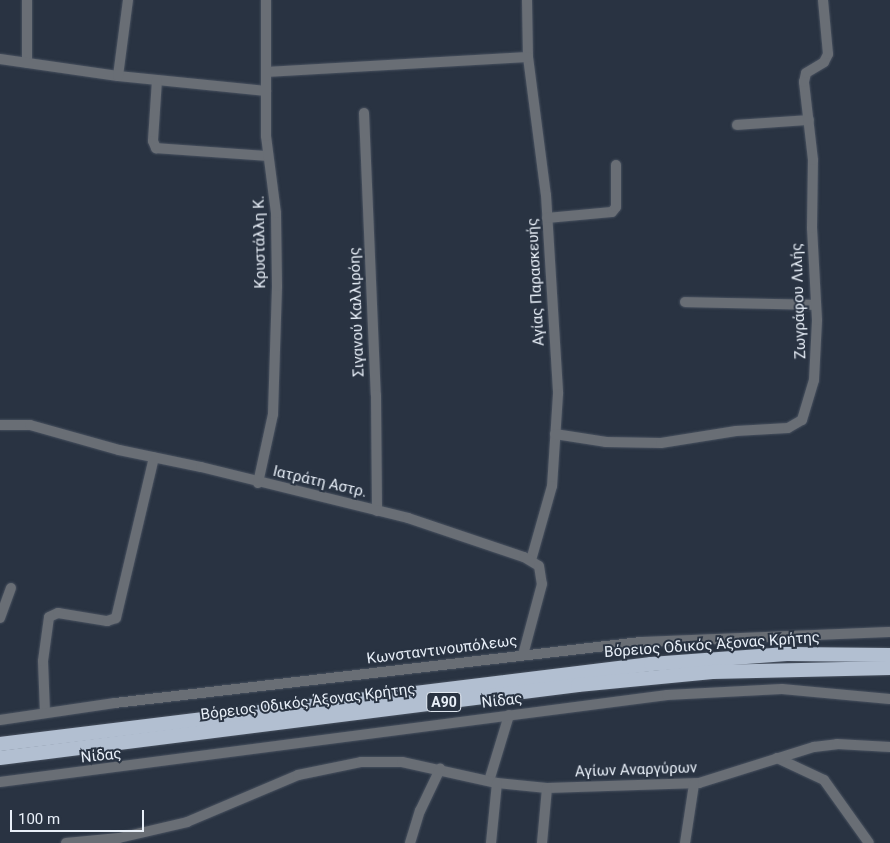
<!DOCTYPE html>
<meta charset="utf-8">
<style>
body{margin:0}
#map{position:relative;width:890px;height:843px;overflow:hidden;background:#293342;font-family:Roboto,sans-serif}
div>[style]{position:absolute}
.roads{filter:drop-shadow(0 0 1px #48515f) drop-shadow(0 0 1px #48515f)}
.minor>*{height:10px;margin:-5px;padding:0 5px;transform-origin:5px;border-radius:5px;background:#696e75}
.highway>*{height:14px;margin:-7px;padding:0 7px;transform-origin:7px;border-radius:7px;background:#b2bfd1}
span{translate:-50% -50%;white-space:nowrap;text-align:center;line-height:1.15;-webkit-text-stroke:4px #293342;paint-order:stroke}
.shield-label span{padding:1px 4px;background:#293342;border:1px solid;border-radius:4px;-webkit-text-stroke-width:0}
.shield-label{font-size:14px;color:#e8eff8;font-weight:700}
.street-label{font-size:15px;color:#e8eff8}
.scale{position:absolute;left:10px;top:810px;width:134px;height:22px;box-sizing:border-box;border:2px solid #e8eff8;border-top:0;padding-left:6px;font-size:15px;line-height:18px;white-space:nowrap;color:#e8eff8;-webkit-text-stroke:4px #293342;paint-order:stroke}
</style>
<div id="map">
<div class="roads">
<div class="minor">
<div style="left:27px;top:0;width:63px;rotate:90deg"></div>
<div style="left:527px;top:0;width:57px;rotate:89deg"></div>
<div style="left:528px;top:57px;width:139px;rotate:82.6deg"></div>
<div style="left:546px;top:195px;width:199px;rotate:86.5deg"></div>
<div style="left:558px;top:394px;width:92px;rotate:93.7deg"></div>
<div style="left:552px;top:486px;width:77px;rotate:105.8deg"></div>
<div style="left:0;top:59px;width:119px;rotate:8.2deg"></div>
<div style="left:118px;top:76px;width:149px;rotate:5.8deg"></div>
<div style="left:266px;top:72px;width:262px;rotate:-3.3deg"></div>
<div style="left:118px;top:76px;width:77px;rotate:-82.5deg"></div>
<div style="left:157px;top:80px;width:61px;rotate:93.8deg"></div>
<div style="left:153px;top:141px;width:8px;rotate:67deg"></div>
<div style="left:156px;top:148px;width:112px;rotate:4.1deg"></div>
<div style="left:364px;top:113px;width:282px;rotate:87.6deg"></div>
<div style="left:376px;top:395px;width:116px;rotate:89.5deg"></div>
<div style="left:737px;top:125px;width:72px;rotate:-4deg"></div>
<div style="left:547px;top:218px;width:65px;rotate:-5.3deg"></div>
<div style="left:612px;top:212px;width:6px;rotate:-51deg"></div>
<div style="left:616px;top:207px;width:42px;rotate:-90deg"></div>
<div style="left:685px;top:302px;width:131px;rotate:1.3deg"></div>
<div style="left:0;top:425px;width:30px"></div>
<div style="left:30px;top:425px;width:92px;rotate:15.7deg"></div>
<div style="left:119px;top:450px;width:84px;rotate:11.7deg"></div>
<div style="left:201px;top:467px;width:213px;rotate:13.8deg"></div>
<div style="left:408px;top:518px;width:122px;rotate:18.6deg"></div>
<div style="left:524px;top:557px;width:17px;rotate:31deg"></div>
<div style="left:539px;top:566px;width:18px;rotate:81deg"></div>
<div style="left:542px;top:584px;width:73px;rotate:105deg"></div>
<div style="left:555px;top:434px;width:52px;rotate:8.9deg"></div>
<div style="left:606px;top:442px;width:55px;rotate:1deg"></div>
<div style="left:661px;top:443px;width:76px;rotate:-9.1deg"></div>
<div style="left:736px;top:431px;width:52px;rotate:-3.3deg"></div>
<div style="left:788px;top:428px;width:16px;rotate:-30deg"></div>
<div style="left:802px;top:420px;width:42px;rotate:-73.3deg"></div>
<div style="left:814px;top:380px;width:60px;rotate:-87.1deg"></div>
<div style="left:817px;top:320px;width:92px;rotate:-93.1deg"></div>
<div style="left:812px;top:228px;width:68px;rotate:-89.2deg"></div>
<div style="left:813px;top:160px;width:79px;rotate:-96.6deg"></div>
<div style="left:804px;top:82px;width:9px;rotate:-77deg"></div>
<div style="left:806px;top:73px;width:21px;rotate:-31deg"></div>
<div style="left:824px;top:62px;width:9px;rotate:-63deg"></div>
<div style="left:828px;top:54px;width:54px;rotate:-95.3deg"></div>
<div style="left:258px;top:483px;width:71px;rotate:-77.7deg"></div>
<div style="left:273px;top:414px;width:128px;rotate:-88.2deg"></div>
<div style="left:277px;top:286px;width:73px;rotate:-90.8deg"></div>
<div style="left:276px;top:213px;width:78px;rotate:-97.4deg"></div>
<div style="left:266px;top:136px;width:136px;rotate:-90deg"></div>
<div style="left:0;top:618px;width:32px;rotate:-70deg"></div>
<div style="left:45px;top:713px;width:52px;rotate:-92.2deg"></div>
<div style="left:43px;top:661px;width:44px;rotate:-82.2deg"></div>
<div style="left:49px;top:617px;width:10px;rotate:-24deg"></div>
<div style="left:58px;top:613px;width:50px;rotate:9.3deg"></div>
<div style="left:107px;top:621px;width:9px;rotate:-18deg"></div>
<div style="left:116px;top:618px;width:165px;rotate:-76.7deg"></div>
<div style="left:0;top:720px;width:116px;rotate:-8.4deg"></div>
<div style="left:115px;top:703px;width:530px;rotate:-6.62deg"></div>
<div style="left:641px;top:642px;width:249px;rotate:-2.3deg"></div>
<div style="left:777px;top:758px;width:52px;rotate:25.1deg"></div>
<div style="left:824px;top:780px;width:77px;rotate:54.5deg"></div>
<div style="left:489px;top:781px;width:69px;rotate:-73.1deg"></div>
<div style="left:0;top:782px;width:673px;rotate:-7.43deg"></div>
<div style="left:667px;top:695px;width:115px;rotate:-3deg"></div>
<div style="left:782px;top:689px;width:108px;rotate:5.3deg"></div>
<div style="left:66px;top:843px;width:53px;rotate:-5.4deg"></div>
<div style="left:119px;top:838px;width:70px;rotate:-13.2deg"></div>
<div style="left:187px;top:822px;width:121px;rotate:-22.9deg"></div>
<div style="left:298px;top:775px;width:64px;rotate:-11.7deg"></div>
<div style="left:361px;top:762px;width:41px"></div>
<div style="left:402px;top:762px;width:97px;rotate:12.5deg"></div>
<div style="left:497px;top:783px;width:50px;rotate:5.7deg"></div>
<div style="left:547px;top:788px;width:152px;rotate:-1.9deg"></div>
<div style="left:699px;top:783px;width:121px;rotate:-17.4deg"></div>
<div style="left:814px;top:747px;width:23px;rotate:-7deg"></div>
<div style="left:837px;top:744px;width:53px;rotate:3.2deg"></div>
<div style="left:410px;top:843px;width:34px;rotate:-73deg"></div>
<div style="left:420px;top:811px;width:47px;rotate:-64.5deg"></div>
<div style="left:491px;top:843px;width:60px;rotate:-84.3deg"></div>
<div style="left:542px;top:843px;width:55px;rotate:-84.8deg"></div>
<div style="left:685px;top:843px;width:60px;rotate:-81.3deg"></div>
</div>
<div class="highway">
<div style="left:0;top:744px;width:656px;rotate:-7.01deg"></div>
<div style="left:651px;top:664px;width:136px;rotate:-4.2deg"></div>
<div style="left:787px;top:654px;width:103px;rotate:0.6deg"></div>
<div style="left:0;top:758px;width:583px;rotate:-7.2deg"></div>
<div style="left:578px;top:685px;width:135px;rotate:-5.5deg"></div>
<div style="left:712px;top:672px;width:178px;rotate:-1.3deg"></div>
</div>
</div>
<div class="shield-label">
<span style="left:444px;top:702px">Α90</span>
</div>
<div class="street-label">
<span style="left:260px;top:242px;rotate:-91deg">Κρυστάλλη Κ.</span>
<span style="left:536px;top:282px;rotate:-93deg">Αγίας Παρασκευής</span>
<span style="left:799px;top:301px;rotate:-92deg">Ζωγράφου Λιλής</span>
<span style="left:357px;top:312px;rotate:-92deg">Σιγανού Καλλιρόης</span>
<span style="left:320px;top:482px;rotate:13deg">Ιατράτη Αστρ.</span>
<span style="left:712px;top:645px;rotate:-4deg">Βόρειος Οδικός Άξονας Κρήτης</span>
<span style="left:442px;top:650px;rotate:-7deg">Κωνσταντινουπόλεως</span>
<span style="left:502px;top:701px;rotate:-7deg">Νίδας</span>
<span style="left:308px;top:702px;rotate:-7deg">Βόρειος Οδικός Άξονας Κρήτης</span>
<span style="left:101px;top:756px;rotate:-6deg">Νίδας</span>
<span style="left:636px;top:770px;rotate:-2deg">Αγίων Αναργύρων</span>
</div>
<div class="scale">100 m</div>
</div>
